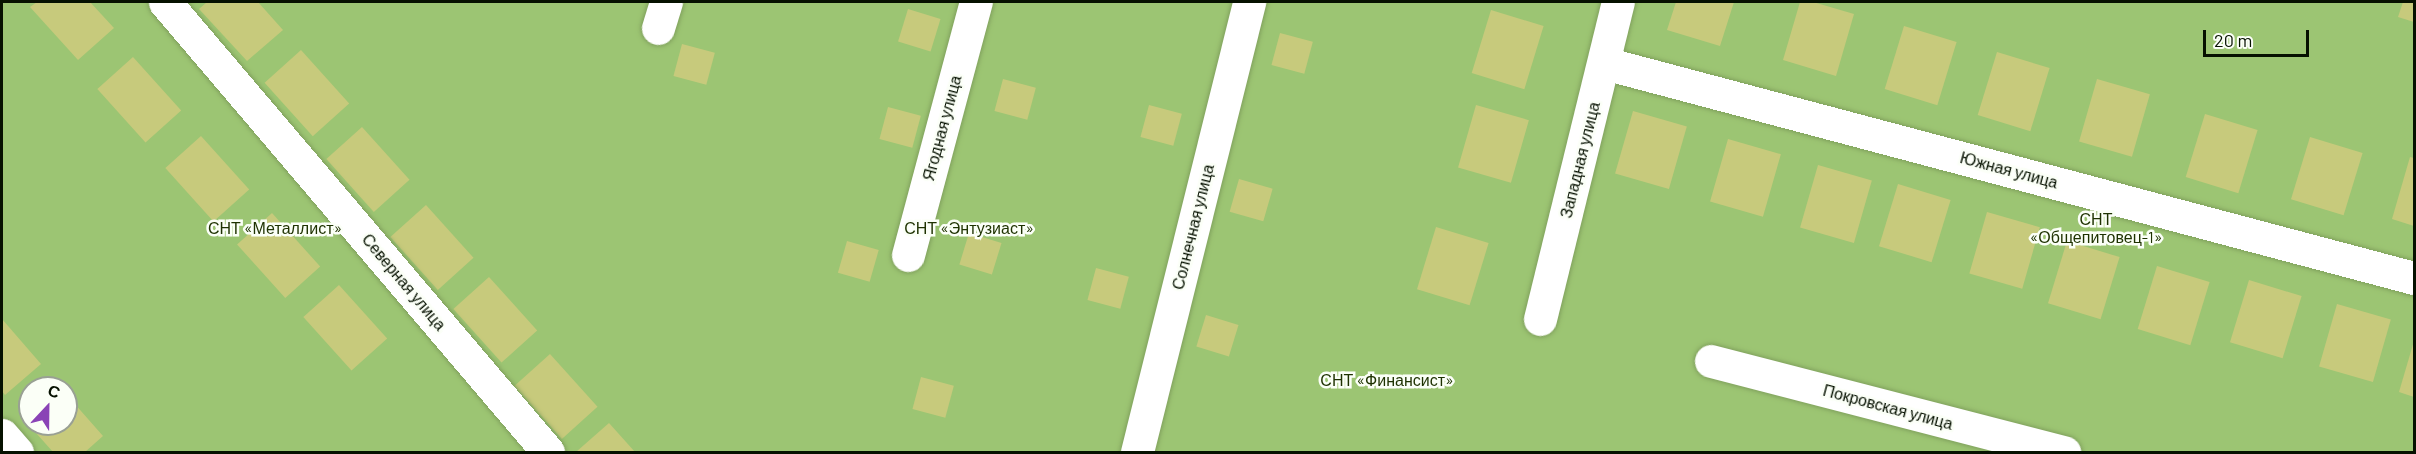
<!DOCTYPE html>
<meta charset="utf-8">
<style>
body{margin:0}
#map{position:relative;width:2416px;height:454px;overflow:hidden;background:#c6eaa3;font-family:Barlow,sans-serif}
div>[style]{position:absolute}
.green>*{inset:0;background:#9cc573}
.building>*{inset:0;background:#c7ca7c;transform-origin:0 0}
.roads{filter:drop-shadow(0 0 2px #80a15d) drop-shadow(0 0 2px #80a15d)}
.minor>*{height:33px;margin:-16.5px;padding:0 16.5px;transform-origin:16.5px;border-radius:16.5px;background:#fff}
span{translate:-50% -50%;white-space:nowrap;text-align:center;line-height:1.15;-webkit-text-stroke:5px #fbfff7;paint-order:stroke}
.street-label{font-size:16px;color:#061100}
.park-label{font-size:16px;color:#1e3201}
.frame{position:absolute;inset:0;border:3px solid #061100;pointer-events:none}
.north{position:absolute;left:18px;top:376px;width:60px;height:60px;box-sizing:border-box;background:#fbfff7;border:2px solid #99a094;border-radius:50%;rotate:22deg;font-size:16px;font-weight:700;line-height:24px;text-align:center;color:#061100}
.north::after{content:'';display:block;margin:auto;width:21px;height:27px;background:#8a43b6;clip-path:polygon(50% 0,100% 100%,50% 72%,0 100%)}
.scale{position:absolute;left:2203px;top:30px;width:106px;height:27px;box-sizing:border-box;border:3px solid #061100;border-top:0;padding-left:8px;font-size:18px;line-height:21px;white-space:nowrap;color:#061100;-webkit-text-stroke:4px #fbfff7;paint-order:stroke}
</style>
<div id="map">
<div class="green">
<div style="clip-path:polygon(evenodd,2px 2px,2414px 2px,2414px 452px,2px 452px,2px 2px,30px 388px,66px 388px,66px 424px,30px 424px,30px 388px)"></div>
</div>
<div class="building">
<div style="clip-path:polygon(37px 2px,90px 2px,114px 28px,78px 60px,30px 7px)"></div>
<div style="clip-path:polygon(207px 2px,258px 2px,283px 30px,247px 61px,199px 9px)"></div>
<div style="clip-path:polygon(1676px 2px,1734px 2px,1720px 46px,1667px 30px)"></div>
<div style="clip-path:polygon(1800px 2px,1813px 2px,1854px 14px,1836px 76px,1783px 60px)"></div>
<div style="clip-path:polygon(2403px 2px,2414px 2px,2414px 22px,2398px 17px)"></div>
<div style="left:908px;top:9px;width:34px;height:34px;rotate:17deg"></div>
<div style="left:1491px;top:10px;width:55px;height:66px;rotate:17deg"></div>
<div style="left:1904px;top:26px;width:55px;height:66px;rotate:17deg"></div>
<div style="left:1280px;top:33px;width:34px;height:33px;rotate:15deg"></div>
<div style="left:682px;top:44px;width:34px;height:33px;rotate:15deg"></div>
<div style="left:301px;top:50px;width:72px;height:49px;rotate:48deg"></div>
<div style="left:1997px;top:52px;width:55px;height:66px;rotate:17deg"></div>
<div style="left:133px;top:57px;width:72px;height:48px;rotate:48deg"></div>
<div style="left:1003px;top:79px;width:34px;height:33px;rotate:15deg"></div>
<div style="left:2097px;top:79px;width:55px;height:65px;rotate:16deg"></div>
<div style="left:1149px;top:105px;width:34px;height:33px;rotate:15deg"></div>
<div style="left:1476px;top:105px;width:55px;height:65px;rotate:16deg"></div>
<div style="left:888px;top:107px;width:34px;height:33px;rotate:15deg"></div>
<div style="left:1633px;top:111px;width:56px;height:65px;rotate:16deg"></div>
<div style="left:2205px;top:114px;width:55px;height:66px;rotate:17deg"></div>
<div style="left:362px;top:127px;width:71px;height:48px;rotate:48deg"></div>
<div style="left:201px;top:136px;width:72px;height:48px;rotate:48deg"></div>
<div style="left:2310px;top:137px;width:55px;height:65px;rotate:17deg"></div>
<div style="left:1728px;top:139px;width:55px;height:65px;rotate:16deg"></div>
<div style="clip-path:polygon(2410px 157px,2414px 158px,2414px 226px,2392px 219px)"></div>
<div style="left:1818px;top:165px;width:56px;height:65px;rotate:16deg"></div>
<div style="left:1239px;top:179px;width:35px;height:34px;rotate:16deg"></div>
<div style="left:1898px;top:184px;width:55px;height:65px;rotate:17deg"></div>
<div style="left:426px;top:205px;width:71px;height:48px;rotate:48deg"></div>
<div style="left:1987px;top:212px;width:55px;height:64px;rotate:16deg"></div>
<div style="left:272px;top:213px;width:72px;height:47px;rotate:48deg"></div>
<div style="left:1436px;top:227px;width:55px;height:65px;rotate:17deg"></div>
<div style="left:969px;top:233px;width:34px;height:33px;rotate:17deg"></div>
<div style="left:847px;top:241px;width:33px;height:33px;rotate:16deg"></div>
<div style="left:2067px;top:241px;width:55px;height:65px;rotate:17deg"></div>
<div style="left:2157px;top:266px;width:55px;height:66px;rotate:17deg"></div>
<div style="left:1096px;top:268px;width:34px;height:33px;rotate:15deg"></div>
<div style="left:489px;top:277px;width:72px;height:48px;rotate:48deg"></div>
<div style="left:2249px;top:280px;width:55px;height:65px;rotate:17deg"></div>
<div style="left:339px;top:285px;width:72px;height:48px;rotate:48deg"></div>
<div style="left:2337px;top:304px;width:56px;height:65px;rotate:16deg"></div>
<div style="left:1206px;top:315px;width:34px;height:33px;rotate:17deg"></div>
<div style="clip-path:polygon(2px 319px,41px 364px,5px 395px,2px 391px)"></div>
<div style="clip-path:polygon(2414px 341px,2414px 397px,2399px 392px)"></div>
<div style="left:550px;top:354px;width:71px;height:48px;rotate:48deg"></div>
<div style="left:921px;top:377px;width:34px;height:33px;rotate:15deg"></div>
<div style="clip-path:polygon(66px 394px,103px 436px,85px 452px,53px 452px,20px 415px,30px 406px,30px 424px,66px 424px)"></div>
<div style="clip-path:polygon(609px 423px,635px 452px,576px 452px)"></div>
</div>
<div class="roads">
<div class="minor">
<div style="left:165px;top:2px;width:591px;rotate:49.6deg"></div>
<div style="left:658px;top:28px;width:27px;rotate:-73deg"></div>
<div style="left:1604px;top:63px;width:838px;rotate:14.87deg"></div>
<div style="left:908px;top:255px;width:262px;rotate:-75deg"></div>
<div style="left:1540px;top:319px;width:326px;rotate:-76.2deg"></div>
<div style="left:1711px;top:361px;width:365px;rotate:14.5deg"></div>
<div style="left:2px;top:435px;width:23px;rotate:49deg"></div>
<div style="left:1137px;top:452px;width:464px;rotate:-76deg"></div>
</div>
</div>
<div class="street-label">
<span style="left:942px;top:128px;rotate:-75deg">Ягодная улица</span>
<span style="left:1580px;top:160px;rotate:-76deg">Западная улица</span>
<span style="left:2009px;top:170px;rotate:15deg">Южная улица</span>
<span style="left:1193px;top:227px;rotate:-76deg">Солнечная улица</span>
<span style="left:404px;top:282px;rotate:50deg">Северная улица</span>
<span style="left:1888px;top:407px;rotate:15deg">Покровская улица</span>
</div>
<div class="park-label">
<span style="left:2096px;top:228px">СНТ<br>«Общепитовец-1»</span>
<span style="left:275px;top:228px">СНТ «Металлист»</span>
<span style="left:969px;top:228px">СНТ «Энтузиаст»</span>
<span style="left:1387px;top:380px">СНТ «Финансист»</span>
</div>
<div class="frame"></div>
<div class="north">С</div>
<div class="scale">20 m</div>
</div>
